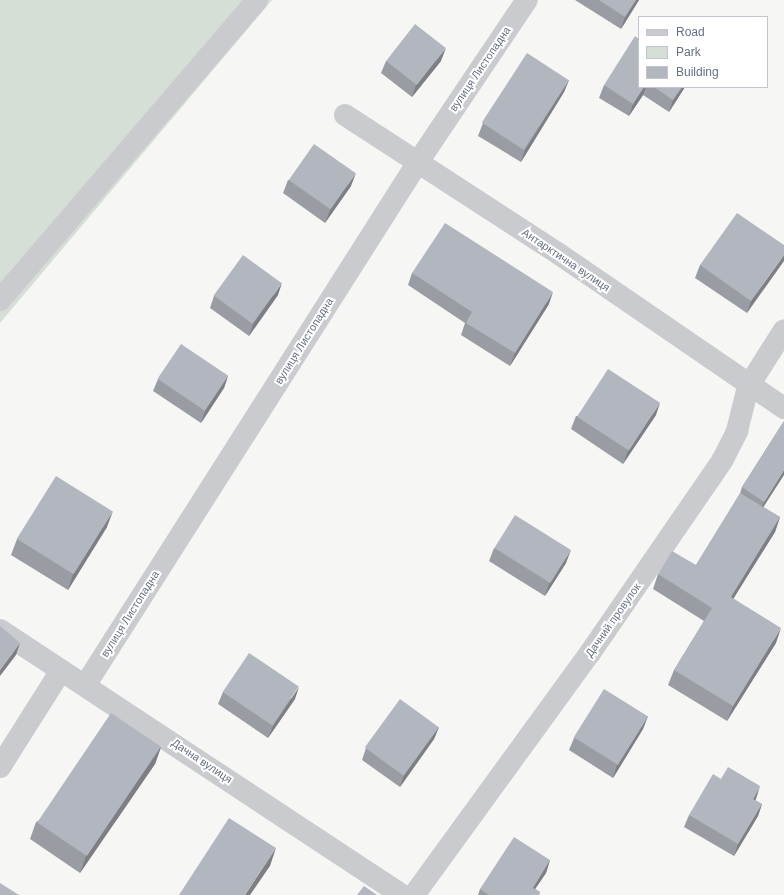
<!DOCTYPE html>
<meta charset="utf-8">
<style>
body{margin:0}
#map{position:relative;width:784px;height:895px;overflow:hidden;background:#f6f7f4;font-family:Helvetica,sans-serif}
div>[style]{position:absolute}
.green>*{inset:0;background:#d6dfd5}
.minor>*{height:22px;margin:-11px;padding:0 11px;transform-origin:11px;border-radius:11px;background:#c9cbcf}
.wall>*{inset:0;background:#999da3}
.shaded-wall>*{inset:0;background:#7d7f85}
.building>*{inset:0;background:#b2b6be;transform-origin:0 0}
span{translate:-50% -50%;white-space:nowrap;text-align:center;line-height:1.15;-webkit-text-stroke:4px #fff;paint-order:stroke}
.street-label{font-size:11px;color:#656f86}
.legend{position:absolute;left:638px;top:16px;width:130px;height:72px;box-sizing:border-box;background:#fff;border:1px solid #c1c5cf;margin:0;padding:5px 7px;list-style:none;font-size:12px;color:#656f86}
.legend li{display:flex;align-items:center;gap:8px;height:20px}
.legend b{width:20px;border:1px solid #c1c5cf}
</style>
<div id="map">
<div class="green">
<div style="clip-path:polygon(0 0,272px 0,0 323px)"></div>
</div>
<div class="minor">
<div style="left:345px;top:115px;width:255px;rotate:33deg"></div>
<div style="left:559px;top:254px;width:273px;rotate:34.4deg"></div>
<div style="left:0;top:300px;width:395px;rotate:-49.4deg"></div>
<div style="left:0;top:630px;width:481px;rotate:33.4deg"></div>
<div style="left:86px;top:684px;width:619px;rotate:-57.54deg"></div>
<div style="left:418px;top:162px;width:195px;rotate:-56.1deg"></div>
<div style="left:0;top:767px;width:112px;rotate:-57.7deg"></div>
<div style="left:414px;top:895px;width:299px;rotate:-54deg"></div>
<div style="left:590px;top:653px;width:233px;rotate:-55.5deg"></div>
<div style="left:722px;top:461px;width:34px;rotate:-63deg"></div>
<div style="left:737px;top:431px;width:45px;rotate:-76deg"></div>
<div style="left:748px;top:387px;width:67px;rotate:-57.7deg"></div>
</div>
<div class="wall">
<div style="clip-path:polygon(575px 0,639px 0,621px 29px)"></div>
<div style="clip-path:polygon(386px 61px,441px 61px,412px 97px,381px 73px)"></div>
<div style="clip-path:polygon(569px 80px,564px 92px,521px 162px,478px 136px,483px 123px)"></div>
<div style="clip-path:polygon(604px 85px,639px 87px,685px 87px,669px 112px,643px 95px,629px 116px,599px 98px)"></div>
<div style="clip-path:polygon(288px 180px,351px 186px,325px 223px,283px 193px)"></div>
<div style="clip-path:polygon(784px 245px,747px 313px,695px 278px,700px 265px)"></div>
<div style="clip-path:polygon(412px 273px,549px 304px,510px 366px,461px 335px,465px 323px,408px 285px)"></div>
<div style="clip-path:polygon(278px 295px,249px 336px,210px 308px,214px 296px)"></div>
<div style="clip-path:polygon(228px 376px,224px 388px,201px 423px,153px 391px,158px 379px)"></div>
<div style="clip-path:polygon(656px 415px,623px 464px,571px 429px,576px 416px)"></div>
<div style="clip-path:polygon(784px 421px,763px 507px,780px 517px,775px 532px,733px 599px,776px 643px,727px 721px,668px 685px,674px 670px,704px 621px,653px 589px,658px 574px,696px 565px,740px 494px,742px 487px)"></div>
<div style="clip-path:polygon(107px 527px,68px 590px,11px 555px,17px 539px)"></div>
<div style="clip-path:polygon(494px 548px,566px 563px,545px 596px,489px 561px)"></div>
<div style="clip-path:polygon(223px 692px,295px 699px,268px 738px,218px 704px)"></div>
<div style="clip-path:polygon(648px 716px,643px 729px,613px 778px,569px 750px,574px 738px)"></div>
<div style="clip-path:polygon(439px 727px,434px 739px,400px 787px,362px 760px,366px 748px)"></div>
<div style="clip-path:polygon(161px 747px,155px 764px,80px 873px,30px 839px,36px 822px)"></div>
<div style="clip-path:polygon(756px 799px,755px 800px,762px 804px,758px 816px,734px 856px,684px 827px,689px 815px)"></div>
<div style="clip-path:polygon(550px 860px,546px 873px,535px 889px,540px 892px,539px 895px,478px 895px,480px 889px)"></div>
</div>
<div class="shaded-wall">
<div style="clip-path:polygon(636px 0,639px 0,621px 29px,625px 17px)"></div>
<div style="clip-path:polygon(446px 48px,441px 61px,412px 97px,416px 85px)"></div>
<div style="clip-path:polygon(569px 80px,564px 92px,521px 162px,525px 150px)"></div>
<div style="clip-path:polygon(644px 87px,646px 87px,643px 95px,629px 116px,633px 104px)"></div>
<div style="clip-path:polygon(682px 87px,685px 87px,669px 112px,673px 100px)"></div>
<div style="clip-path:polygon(356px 173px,351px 186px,325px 223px,330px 210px)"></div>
<div style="clip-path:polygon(784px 255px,784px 261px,747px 313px,751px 301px)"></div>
<div style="clip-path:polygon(282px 283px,278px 295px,249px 336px,253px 324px)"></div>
<div style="clip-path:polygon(553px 292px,549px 304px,510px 366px,515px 353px)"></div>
<div style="clip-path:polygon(228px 376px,224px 388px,201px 423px,205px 411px)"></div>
<div style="clip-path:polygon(660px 403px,656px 415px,623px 464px,628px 451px)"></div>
<div style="clip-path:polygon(784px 470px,784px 475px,759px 514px,764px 502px)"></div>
<div style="clip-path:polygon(113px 511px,107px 527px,68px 590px,73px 574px)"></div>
<div style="clip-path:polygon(780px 517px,775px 532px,725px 612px,731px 597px)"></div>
<div style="clip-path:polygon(571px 550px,566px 563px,545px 596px,549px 584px)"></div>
<div style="clip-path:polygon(781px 628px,776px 643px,727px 721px,733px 706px)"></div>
<div style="clip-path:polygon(20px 643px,16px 655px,0 676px,0 670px)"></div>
<div style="clip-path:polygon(299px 687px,295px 699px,268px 738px,273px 726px)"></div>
<div style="clip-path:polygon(648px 716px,643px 729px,613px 778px,617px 765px)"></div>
<div style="clip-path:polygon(439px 727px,434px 739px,400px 787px,404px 775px)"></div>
<div style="clip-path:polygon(161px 747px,155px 764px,80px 873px,86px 856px)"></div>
<div style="clip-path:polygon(760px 786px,756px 799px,748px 811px,753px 799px)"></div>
<div style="clip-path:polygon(762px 804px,758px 816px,734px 856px,738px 844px)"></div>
<div style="clip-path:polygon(276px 848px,270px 866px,250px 895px,245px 895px)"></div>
<div style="clip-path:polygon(550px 860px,546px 873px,531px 895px,533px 888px)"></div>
</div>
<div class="building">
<div style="clip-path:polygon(599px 0,636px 0,625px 17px)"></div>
<div style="left:415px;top:24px;width:39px;height:47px;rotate:38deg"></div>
<div style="clip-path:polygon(635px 36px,639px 39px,639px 87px,644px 87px,633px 104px,604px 85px)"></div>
<div style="left:527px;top:53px;width:50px;height:83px;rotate:33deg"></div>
<div style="clip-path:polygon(654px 87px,682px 87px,673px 100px)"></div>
<div style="left:314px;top:144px;width:51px;height:44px;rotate:35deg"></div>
<div style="clip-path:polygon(737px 213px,784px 245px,784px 255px,751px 301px,700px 265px)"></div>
<div style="clip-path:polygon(445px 223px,553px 292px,515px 353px,466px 323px,472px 312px,412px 273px)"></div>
<div style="left:243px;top:255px;width:48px;height:50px;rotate:36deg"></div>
<div style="left:181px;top:344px;width:57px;height:42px;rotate:34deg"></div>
<div style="left:608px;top:369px;width:62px;height:57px;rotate:33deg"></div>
<div style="clip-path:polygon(784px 421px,784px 470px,764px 502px,742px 487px)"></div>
<div style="left:56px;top:476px;width:67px;height:74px;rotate:32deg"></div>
<div style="clip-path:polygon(740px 493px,780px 517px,731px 597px,781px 628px,733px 706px,674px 670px,712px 608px,658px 574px,672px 551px,696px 565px)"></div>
<div style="left:515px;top:515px;width:66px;height:39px;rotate:32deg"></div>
<div style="clip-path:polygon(0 626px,20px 643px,0 670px)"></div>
<div style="left:249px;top:653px;width:60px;height:47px;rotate:34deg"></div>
<div style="left:604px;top:689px;width:52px;height:57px;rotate:32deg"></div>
<div style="left:400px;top:699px;width:48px;height:60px;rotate:36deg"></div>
<div style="left:111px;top:713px;width:60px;height:132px;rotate:34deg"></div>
<div style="clip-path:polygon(728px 767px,760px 786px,753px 799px,762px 804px,738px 844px,689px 815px,713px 774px,721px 779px)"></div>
<div style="clip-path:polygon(229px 818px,276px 848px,245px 895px,179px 895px)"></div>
<div style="clip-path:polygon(514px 837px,550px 860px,533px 888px,540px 892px,539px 895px,489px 895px,480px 889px)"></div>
<div style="clip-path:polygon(0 883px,19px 895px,0 895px)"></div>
<div style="clip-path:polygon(364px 886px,377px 895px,357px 895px)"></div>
</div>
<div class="street-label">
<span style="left:480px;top:69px;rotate:-56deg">вулиця Листопадна</span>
<span style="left:566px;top:260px;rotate:34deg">Антарктична вулиця</span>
<span style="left:304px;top:341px;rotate:-58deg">вулиця Листопадна</span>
<span style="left:130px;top:614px;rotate:-58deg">вулиця Листопадна</span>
<span style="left:613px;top:620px;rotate:-55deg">Дачний провулок</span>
<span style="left:202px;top:761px;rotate:34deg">Дачна вулиця</span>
</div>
<ul class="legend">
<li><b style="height:5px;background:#c9cbcf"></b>Road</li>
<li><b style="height:11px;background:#d6dfd5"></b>Park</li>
<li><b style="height:11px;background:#b2b6be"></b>Building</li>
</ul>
</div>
